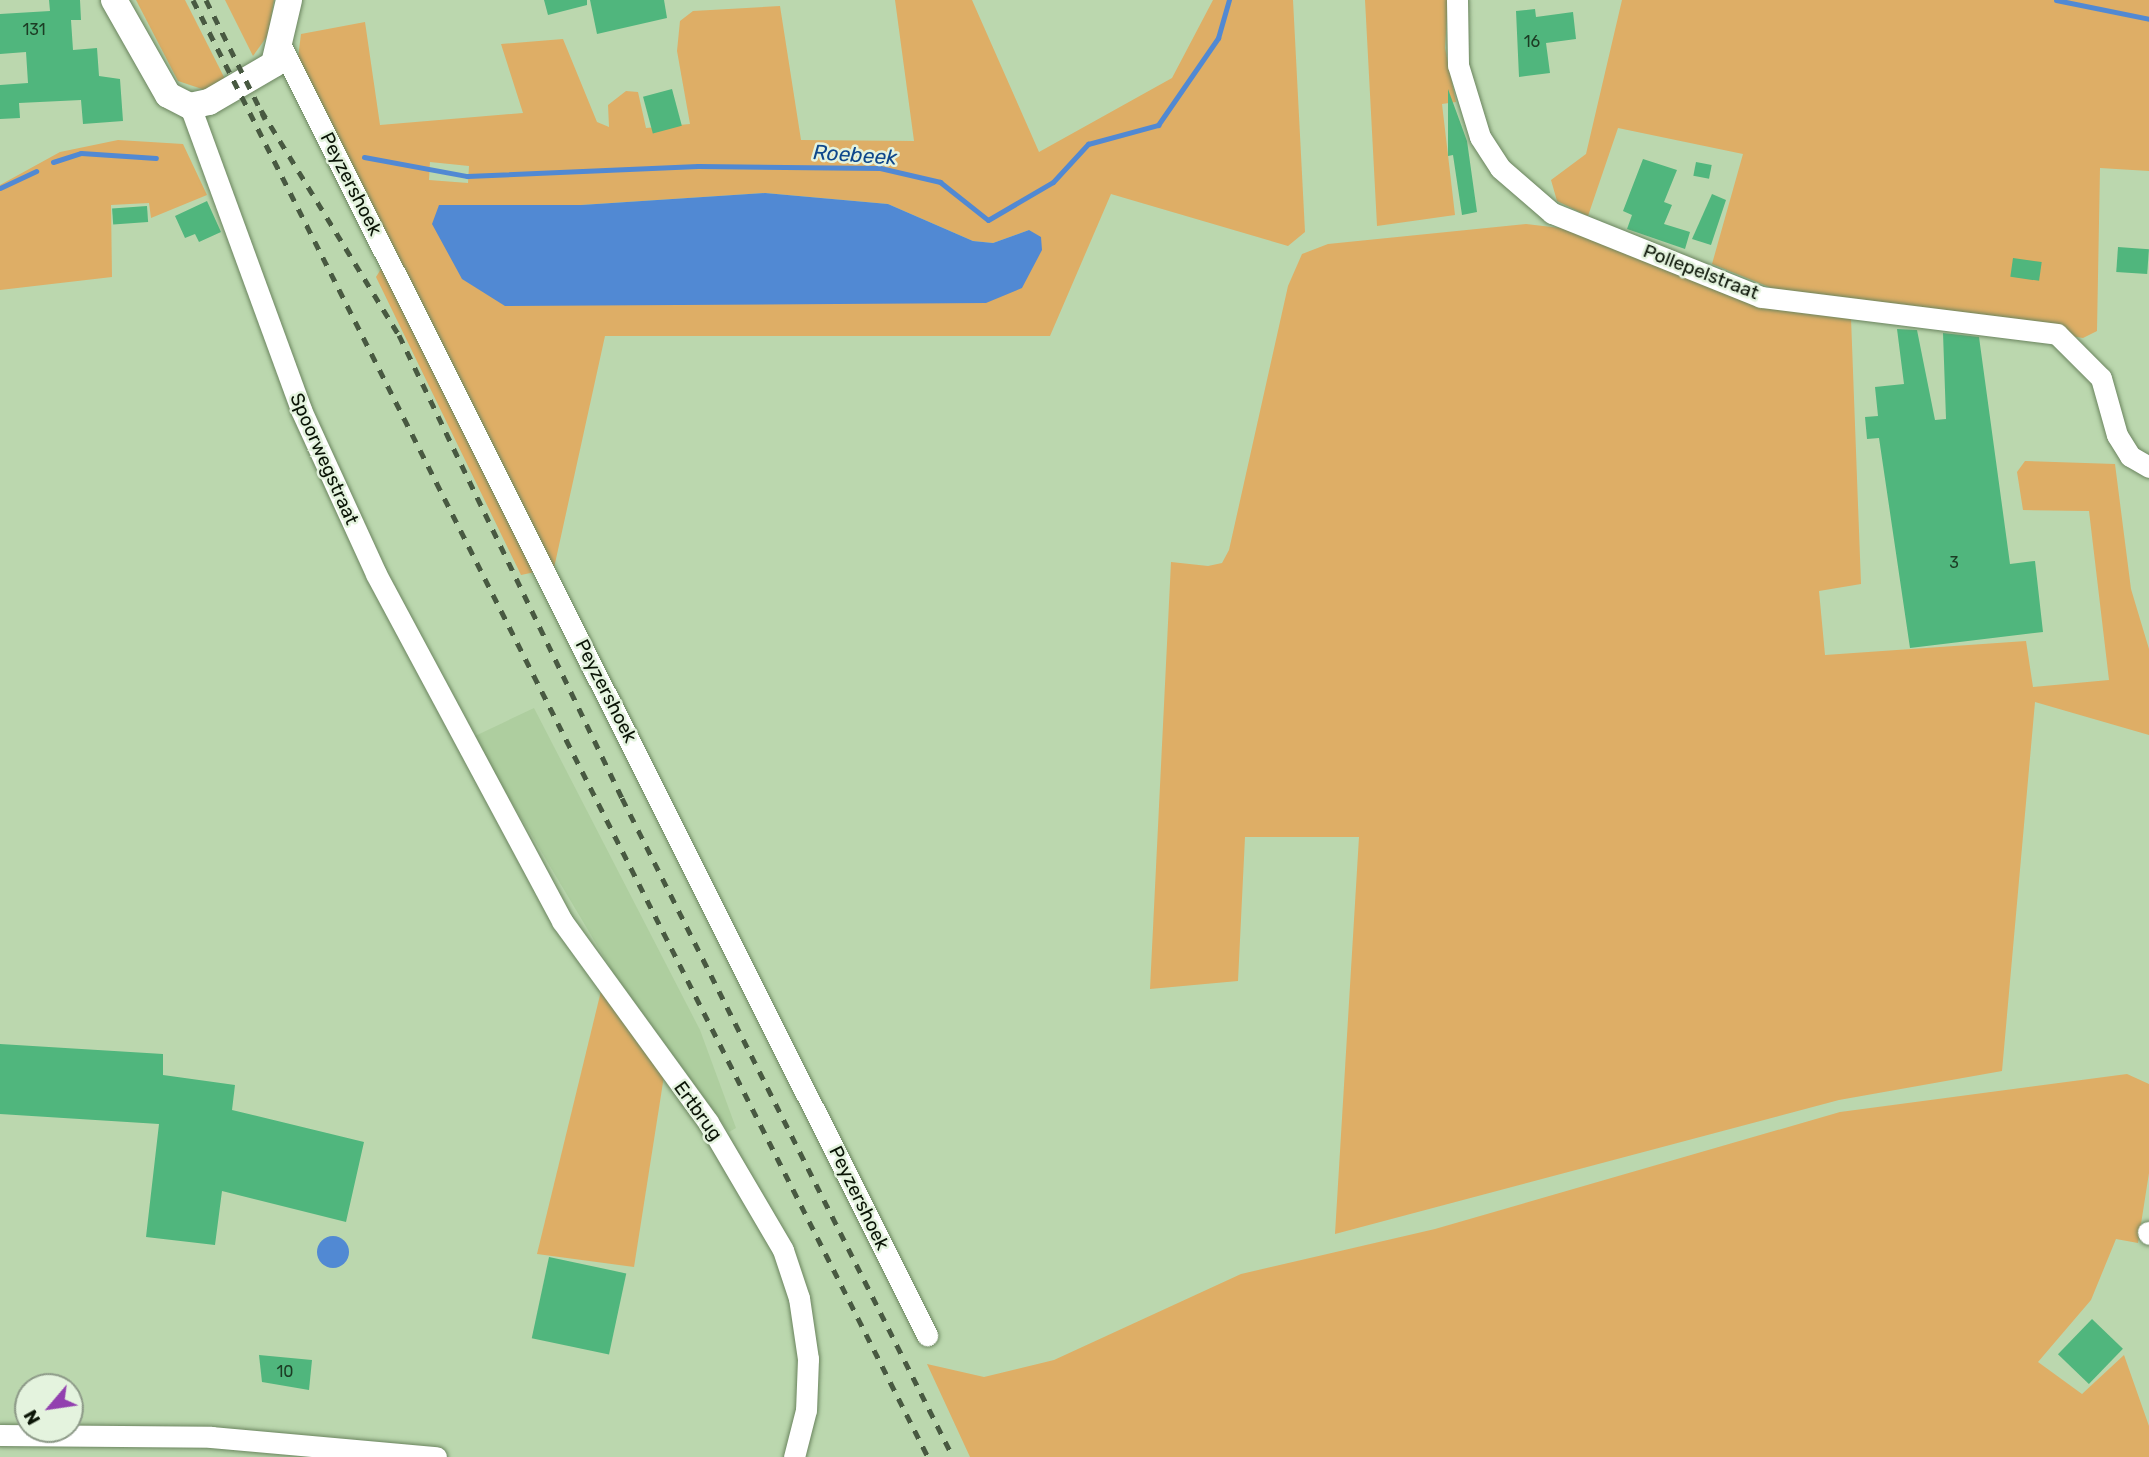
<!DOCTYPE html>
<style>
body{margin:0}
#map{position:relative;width:2149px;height:1457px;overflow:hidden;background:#bbd7ae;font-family:Rubik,sans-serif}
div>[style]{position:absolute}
.built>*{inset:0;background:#aece9f}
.green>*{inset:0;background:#deae66}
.water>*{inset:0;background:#5189d3}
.round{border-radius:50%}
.stream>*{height:5px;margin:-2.5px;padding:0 2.5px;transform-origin:2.5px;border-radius:2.5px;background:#5189d3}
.building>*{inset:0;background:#50b67d;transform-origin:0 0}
.roads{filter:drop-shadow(0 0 2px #6a845e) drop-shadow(0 0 2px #6a845e)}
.minor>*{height:21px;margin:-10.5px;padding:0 10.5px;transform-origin:10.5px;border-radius:10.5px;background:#fff}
.tertiary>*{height:26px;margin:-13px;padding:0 13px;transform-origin:13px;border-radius:13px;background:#fff}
.rail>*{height:5px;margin-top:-2.5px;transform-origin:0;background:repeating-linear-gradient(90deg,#485941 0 9px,transparent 0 18px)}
span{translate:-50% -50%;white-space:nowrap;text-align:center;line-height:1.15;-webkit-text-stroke:5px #e4f3de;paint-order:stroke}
.number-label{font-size:16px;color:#1c3c24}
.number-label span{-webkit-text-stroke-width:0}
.street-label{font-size:19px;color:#0a1406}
.water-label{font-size:21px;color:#0e478b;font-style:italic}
.north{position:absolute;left:14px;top:1373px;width:70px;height:70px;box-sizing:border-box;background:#e4f3de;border:2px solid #8d9a88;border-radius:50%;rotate:241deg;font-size:19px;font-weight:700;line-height:28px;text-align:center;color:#0a1406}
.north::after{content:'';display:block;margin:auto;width:24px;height:32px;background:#9240af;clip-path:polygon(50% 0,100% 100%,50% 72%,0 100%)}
</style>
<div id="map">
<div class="built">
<div style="clip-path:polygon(534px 708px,700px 1030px,736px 1128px,729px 1132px,613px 972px,473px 737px)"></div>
</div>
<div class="green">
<div style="clip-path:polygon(136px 0,185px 0,226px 81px,205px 90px,178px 81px)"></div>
<div style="clip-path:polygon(225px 0,274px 0,268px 35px,253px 56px)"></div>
<div style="clip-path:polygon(evenodd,895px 0,972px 0,1039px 152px,1172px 78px,1213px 0,1293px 0,1305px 232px,1288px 246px,1111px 194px,1050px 336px,605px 336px,554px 568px,521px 575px,376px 277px,392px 251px,298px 58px,301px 34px,365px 22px,380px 125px,523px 113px,501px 44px,563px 39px,597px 122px,609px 127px,608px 105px,626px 91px,638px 92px,646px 128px,690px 124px,677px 51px,680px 21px,693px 11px,780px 6px,801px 140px,914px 141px,895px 0,430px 162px,469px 166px,468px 183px,429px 180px,430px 162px,895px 0,765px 193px,888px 204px,973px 241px,993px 243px,1029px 230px,985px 303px,439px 205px,581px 205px,765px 193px)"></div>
<div style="clip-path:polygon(1365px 0,1448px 0,1445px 48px,1456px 102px,1442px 104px,1455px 215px,1377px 226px)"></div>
<div style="clip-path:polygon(1622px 0,2149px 0,2149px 171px,2100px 168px,2097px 331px,2083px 338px,1779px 291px,1712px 264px,1743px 154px,1618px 128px,1588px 216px,1557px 201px,1551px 180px,1586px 154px)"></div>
<div style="clip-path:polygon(118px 140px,183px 144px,207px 195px,151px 218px,149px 203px,111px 205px,112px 277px,0 290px,0 185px,60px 152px)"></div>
<div style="clip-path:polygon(1526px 224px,1569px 229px,1851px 318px,1861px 584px,1819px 591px,1825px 655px,2026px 641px,2033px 687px,2109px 680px,2089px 511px,2023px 510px,2017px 472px,2025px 461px,2115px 464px,2131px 589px,2149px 649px,2149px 735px,2035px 702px,2002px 1071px,1839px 1100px,1335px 1234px,1359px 837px,1245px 837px,1238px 981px,1150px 989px,1171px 562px,1208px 566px,1222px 563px,1229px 550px,1288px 286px,1302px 254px,1328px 244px)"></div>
<div style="clip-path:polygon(601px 991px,664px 1076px,634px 1267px,537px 1254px)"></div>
<div style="clip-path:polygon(2127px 1074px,2149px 1084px,2149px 1173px,2138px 1243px,2116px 1239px,2091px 1300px,2038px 1362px,2082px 1394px,2124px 1355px,2149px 1426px,2149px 1457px,970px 1457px,927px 1364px,984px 1377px,1054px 1360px,1241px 1274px,1435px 1229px,1840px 1112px)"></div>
</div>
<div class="water">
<div style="clip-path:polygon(765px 193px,888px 204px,973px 241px,993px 243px,1029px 230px,1041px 237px,1042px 250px,1022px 288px,986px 303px,505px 306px,462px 279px,432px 224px,439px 205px,581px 205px)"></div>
<div class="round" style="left:317px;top:1236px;width:32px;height:32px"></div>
</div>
<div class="stream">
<div style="left:2056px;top:0;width:95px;rotate:11.5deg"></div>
<div style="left:364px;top:157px;width:105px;rotate:10.5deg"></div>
<div style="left:467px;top:176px;width:231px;rotate:-2.5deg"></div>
<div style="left:698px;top:166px;width:182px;rotate:0.6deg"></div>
<div style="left:880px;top:168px;width:62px;rotate:13.1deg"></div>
<div style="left:940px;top:182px;width:61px;rotate:38.4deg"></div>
<div style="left:988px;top:220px;width:75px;rotate:-30.3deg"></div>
<div style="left:1053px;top:182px;width:52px;rotate:-47.4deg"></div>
<div style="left:1088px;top:144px;width:73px;rotate:-15.2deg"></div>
<div style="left:1158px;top:125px;width:106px;rotate:-55.4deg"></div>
<div style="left:1218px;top:38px;width:40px;rotate:-74deg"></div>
<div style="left:53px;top:162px;width:29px;rotate:-18deg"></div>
<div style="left:81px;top:153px;width:75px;rotate:3.8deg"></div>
<div style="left:0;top:188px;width:40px;rotate:-25deg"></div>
</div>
<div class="building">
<div style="clip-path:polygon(49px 0,80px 0,81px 20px,71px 20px,73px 50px,97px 48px,99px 76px,120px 79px,123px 121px,83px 124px,81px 100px,19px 103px,20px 118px,0 119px,0 85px,28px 83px,26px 52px,0 54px,0 14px,50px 11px)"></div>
<div style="clip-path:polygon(544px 0,587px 0,587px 5px,548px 15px)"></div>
<div style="clip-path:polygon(590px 0,664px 0,667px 18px,597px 34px)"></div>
<div style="clip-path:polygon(1535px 9px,1536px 17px,1573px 12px,1576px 39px,1546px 43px,1550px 73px,1519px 77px,1516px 11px)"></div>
<div style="left:672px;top:89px;width:38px;height:30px;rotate:75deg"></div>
<div style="clip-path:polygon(1448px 89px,1467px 141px,1477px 212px,1462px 215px,1453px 155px,1448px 156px)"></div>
<div style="clip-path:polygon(1643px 159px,1677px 170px,1664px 202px,1672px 205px,1664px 224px,1690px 232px,1685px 249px,1627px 229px,1632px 215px,1623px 211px)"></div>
<div style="left:1696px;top:162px;width:16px;height:14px;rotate:11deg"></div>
<div style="clip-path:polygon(1712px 194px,1726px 200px,1711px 245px,1692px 239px)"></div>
<div style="clip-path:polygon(207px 201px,221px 232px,199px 242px,195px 234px,185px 238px,175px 216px)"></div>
<div style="left:147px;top:206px;width:16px;height:35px;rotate:86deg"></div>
<div style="left:2118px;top:247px;width:31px;height:25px;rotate:4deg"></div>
<div style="left:2013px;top:258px;width:29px;height:19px;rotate:8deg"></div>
<div style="clip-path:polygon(1897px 329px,1917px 330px,1935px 420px,1946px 419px,1943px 333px,1979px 337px,2010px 564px,2035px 561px,2043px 632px,1910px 648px,1879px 438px,1867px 439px,1865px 417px,1878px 416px,1875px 387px,1904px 384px)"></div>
<div style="clip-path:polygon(0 1044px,163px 1054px,163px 1075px,235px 1085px,232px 1110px,364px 1142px,346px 1222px,222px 1191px,215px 1245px,146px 1237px,159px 1124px,0 1114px)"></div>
<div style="left:549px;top:1257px;width:79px;height:83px;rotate:12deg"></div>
<div style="left:2092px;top:1319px;width:43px;height:49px;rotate:44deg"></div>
<div style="clip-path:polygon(259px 1355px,312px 1360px,309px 1390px,262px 1382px)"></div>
</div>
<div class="roads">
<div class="minor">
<div style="left:1457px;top:0;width:65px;rotate:89.1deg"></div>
<div style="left:1458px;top:65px;width:75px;rotate:73deg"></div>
<div style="left:1480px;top:137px;width:37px;rotate:57deg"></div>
<div style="left:1500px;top:168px;width:69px;rotate:40.9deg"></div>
<div style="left:1552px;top:213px;width:225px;rotate:21.9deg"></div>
<div style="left:1761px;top:297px;width:298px;rotate:7.1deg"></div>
<div style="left:2057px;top:334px;width:62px;rotate:45deg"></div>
<div style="left:2101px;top:378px;width:59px;rotate:74.3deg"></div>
<div style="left:2117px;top:435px;width:25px;rotate:58deg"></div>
<div style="left:2130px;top:456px;width:22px;rotate:30deg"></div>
<div style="left:282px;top:48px;width:1440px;rotate:63.38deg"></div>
<div style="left:190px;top:106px;width:324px;rotate:69.9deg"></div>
<div style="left:301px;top:410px;width:180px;rotate:65.4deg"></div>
<div style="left:376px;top:574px;width:394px;rotate:61.8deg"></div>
<div style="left:562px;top:921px;width:248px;rotate:54deg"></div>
<div style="left:708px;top:1122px;width:148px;rotate:59.6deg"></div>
<div style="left:783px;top:1250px;width:51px;rotate:71.6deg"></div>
<div style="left:799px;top:1298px;width:62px;rotate:81.6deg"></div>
<div style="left:808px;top:1359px;width:51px;rotate:92.2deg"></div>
<div style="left:806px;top:1410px;width:49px;rotate:104.3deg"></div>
<div style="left:2148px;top:1232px;width:2px;rotate:63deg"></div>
<div style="left:0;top:1435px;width:211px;rotate:0.5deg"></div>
<div style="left:211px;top:1437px;width:226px;rotate:5.1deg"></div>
</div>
<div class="tertiary">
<div style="left:114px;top:0;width:109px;rotate:60.4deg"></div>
<div style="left:168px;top:95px;width:25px;rotate:27deg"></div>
<div style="left:190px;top:106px;width:19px;rotate:-12deg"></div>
<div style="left:209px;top:102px;width:75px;rotate:-30.3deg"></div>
<div style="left:274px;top:64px;width:66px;rotate:-76.8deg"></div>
</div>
</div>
<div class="rail">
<div style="left:193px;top:0;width:1632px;rotate:63.23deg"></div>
<div style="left:206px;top:0;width:133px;rotate:63.6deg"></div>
<div style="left:261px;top:110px;width:264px;rotate:58.5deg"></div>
<div style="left:399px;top:335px;width:514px;rotate:64.28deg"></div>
<div style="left:622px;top:798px;width:737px;rotate:63.33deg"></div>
</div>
<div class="number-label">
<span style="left:34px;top:30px">131</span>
<span style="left:1532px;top:42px">16</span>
<span style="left:1954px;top:563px">3</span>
<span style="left:285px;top:1372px">10</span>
</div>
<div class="street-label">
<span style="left:351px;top:184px;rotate:63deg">Peyzershoek</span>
<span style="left:1701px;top:272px;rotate:21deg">Pollepelstraat</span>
<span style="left:324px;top:459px;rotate:66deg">Spoorwegstraat</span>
<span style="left:606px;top:691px;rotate:63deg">Peyzershoek</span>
<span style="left:698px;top:1111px;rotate:54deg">Ertbrug</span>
<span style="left:859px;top:1198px;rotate:64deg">Peyzershoek</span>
</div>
<div class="water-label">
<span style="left:855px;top:155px;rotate:4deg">Roebeek</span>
</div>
<div class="north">N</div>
</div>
